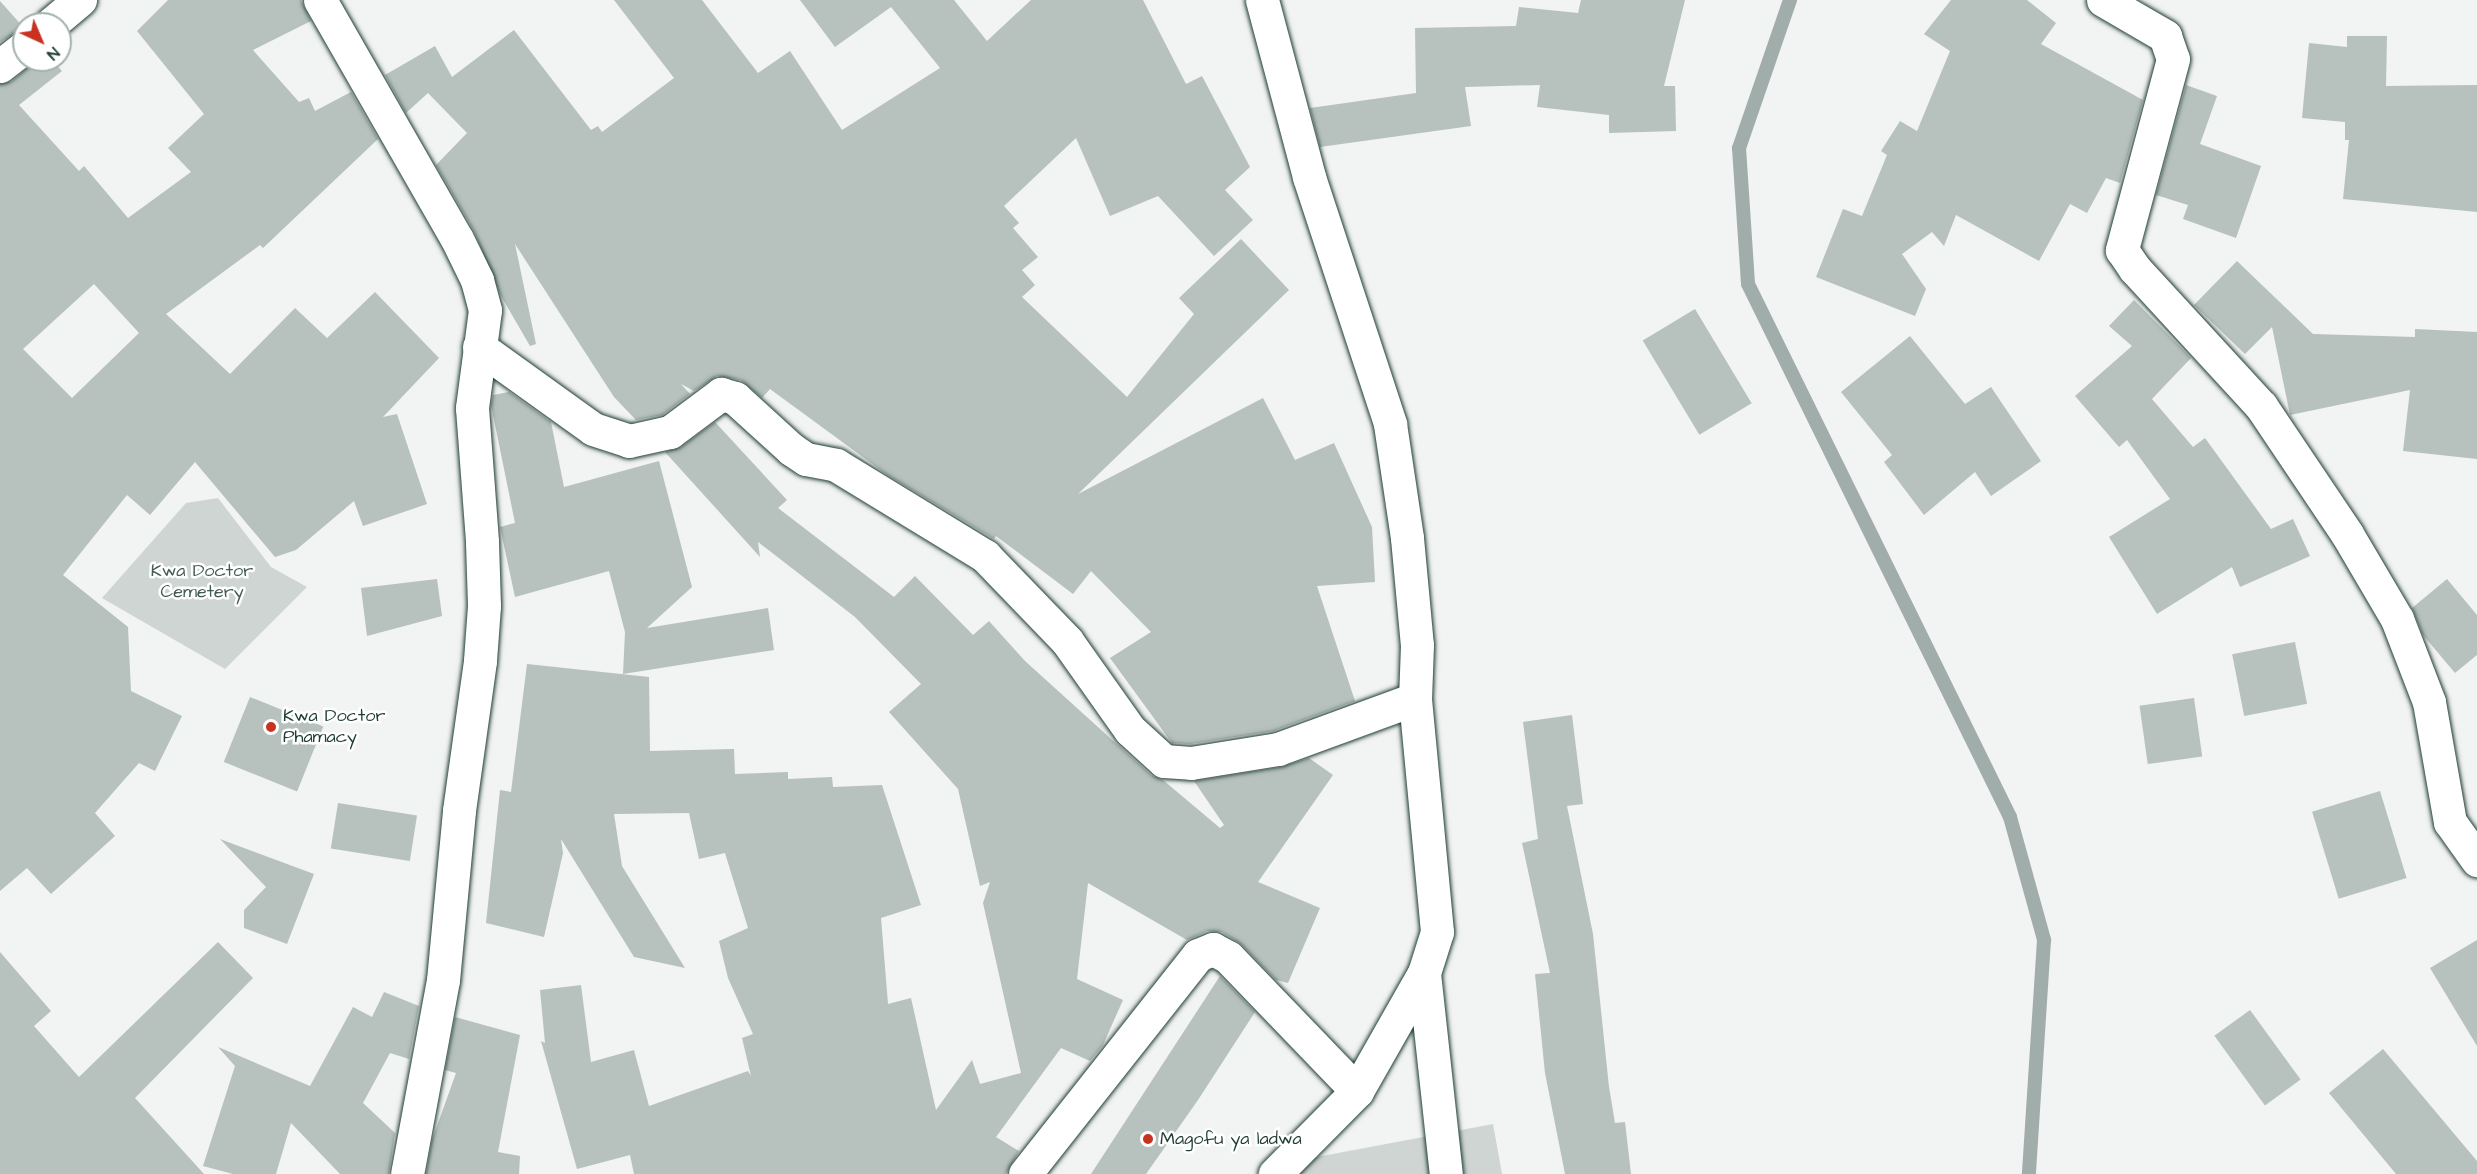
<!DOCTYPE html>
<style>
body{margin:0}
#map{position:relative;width:2477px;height:1174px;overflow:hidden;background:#f2f3f3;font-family:"Architects Daughter",sans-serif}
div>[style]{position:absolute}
.green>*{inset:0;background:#ced5d3}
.stream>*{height:14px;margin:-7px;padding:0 7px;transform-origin:7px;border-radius:7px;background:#a1adaa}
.building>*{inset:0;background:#b7c1bd;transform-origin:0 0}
.roads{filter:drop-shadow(0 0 2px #1f3d34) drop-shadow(0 0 2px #1f3d34)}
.minor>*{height:33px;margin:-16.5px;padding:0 16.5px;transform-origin:16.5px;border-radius:16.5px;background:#fff}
.dots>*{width:16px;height:16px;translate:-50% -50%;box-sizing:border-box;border:3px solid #fff;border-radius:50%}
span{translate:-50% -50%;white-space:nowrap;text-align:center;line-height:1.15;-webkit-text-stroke:5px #fff;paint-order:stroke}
.park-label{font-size:18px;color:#425b54}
.poi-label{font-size:18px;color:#1f3d34}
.left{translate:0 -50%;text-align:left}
.north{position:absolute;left:12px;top:12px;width:60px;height:60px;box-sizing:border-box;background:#fff;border:2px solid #a5b1ae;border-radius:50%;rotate:136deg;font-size:16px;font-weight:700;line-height:24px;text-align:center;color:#1f3d34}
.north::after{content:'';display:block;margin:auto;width:21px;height:27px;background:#c8321e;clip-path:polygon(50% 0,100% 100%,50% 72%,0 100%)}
</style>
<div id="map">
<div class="green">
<div style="clip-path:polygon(218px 498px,271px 567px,307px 587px,225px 669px,102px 598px,186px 503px)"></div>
<div style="clip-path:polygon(1493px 1124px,1502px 1174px,1276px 1174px,1274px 1165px)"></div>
</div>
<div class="stream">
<div style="left:1790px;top:0;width:157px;rotate:109deg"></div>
<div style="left:1739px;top:148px;width:136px;rotate:86.2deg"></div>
<div style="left:1748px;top:284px;width:594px;rotate:63.82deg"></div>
<div style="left:2010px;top:817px;width:128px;rotate:74.5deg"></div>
<div style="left:2044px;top:940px;width:234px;rotate:93.7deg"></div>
</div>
<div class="building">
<div style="clip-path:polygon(evenodd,168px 0,301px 0,311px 21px,253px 50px,299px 102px,309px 98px,315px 111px,351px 92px,378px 139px,263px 248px,260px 245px,166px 314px,230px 374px,295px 308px,327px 338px,375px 292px,439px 358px,383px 417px,397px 414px,427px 504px,363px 526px,354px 501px,296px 550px,275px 557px,195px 462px,150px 515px,127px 495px,63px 575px,128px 627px,131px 691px,182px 716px,155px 771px,139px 763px,95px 813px,115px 836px,51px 894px,27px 868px,0 891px,0 84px,12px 81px,37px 60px,52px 60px,62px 71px,19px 105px,79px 171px,84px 166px,128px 218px,191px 172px,168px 148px,204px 114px,137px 31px,168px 0,94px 284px,139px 333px,72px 398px,23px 349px,94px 284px)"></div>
<div style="clip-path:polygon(614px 0,702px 0,758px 73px,790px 51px,842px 130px,940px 68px,891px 7px,835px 47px,800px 0,954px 0,987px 41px,1031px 0,1143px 0,1186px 84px,1202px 76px,1250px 167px,1225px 190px,1253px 220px,1214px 256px,1158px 196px,1110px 216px,1076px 138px,1004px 206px,1019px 223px,1013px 228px,1038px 257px,1022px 270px,1035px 285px,1022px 297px,1127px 397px,1194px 314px,1179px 298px,1241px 239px,1289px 290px,1078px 494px,1263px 398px,1295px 460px,1334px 443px,1372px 527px,1375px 582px,1317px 586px,1355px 701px,1273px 731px,1190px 744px,1172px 743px,1110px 658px,1151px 632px,1091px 571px,1073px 594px,996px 536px,994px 539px,886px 474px,770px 389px,762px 398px,741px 380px,717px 376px,694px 391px,681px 384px,690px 394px,662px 415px,636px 420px,614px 397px,515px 244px,536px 344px,530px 346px,501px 296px,474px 231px,436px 165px,467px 133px,428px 93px,406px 113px,385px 75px,435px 46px,452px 77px,514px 30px,591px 130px,598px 126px,602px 132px,674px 78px)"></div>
<div style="clip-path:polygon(1581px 0,1685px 0,1664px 86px,1675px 86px,1676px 131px,1609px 133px,1609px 115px,1537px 107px,1540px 85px,1465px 87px,1471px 126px,1320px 147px,1310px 108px,1416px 93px,1415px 28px,1516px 26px,1519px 7px,1578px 13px)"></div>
<div style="clip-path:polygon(1951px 0,2027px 0,2056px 23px,2041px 44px,2143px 100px,2120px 183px,2106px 178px,2087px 213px,2070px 204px,2039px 261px,1956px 215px,1944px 246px,1932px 232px,1902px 254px,1926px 289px,1915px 316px,1816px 277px,1843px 209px,1862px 216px,1887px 155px,1881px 151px,1900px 121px,1917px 131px,1950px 51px,1924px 34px)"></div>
<div style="clip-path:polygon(0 1px,24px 28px,0 42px)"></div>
<div style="clip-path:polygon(2347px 36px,2387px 36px,2386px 86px,2477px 85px,2477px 212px,2343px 199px,2349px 140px,2345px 140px,2345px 122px,2302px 118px,2309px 43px,2347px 47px)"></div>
<div style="clip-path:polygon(2186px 85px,2217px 96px,2200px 144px,2261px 166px,2236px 238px,2183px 219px,2188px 205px,2156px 195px)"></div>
<div style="clip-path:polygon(2237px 261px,2313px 334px,2415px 337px,2415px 329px,2477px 332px,2477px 459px,2403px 451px,2410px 390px,2290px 415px,2272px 327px,2245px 354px,2194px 305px)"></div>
<div style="clip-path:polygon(2134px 300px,2191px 358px,2152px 399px,2193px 447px,2205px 438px,2271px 529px,2293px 519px,2310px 556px,2240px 587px,2232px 567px,2157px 614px,2109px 537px,2170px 499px,2127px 440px,2119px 447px,2075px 396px,2132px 346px,2109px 326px)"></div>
<div style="left:1695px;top:309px;width:110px;height:61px;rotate:59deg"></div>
<div style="clip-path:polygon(1910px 336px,1965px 404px,1991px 387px,2041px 461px,1991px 496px,1975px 472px,1924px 515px,1884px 462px,1892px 455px,1841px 392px)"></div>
<div style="clip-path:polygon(509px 392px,551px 422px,564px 487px,659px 461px,692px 587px,647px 628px,768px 608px,774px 650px,623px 674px,625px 632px,609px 571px,515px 597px,500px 527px,515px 523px,491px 405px,493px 395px)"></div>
<div style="clip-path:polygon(715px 422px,787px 500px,778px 508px,894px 597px,915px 576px,973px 635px,989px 621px,1025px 661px,1151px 775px,1163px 780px,1220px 828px,1224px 825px,1194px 781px,1281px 767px,1309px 758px,1333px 775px,1258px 882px,1320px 908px,1288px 983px,1276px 980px,1241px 944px,1222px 932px,1207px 931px,1187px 940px,1088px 883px,1077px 979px,1123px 1000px,1103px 1045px,1090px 1061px,1061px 1048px,996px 1137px,1019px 1151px,1006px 1174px,634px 1174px,630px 1155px,577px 1169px,541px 1041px,545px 1043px,540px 990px,581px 985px,591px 1062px,634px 1050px,649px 1106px,748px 1071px,751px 1076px,742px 1038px,753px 1034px,728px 978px,719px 941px,748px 928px,725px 853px,699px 859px,689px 813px,614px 814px,622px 866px,685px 968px,634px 957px,561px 839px,563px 853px,544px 937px,486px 923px,500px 790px,511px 792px,527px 664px,649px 677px,650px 751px,734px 749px,735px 774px,788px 772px,788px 779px,832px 777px,833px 787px,882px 785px,921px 905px,881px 918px,888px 1004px,911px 998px,936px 1110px,972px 1060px,980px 1084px,1021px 1073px,983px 903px,990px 882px,980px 886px,958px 789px,889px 712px,921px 684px,855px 617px,758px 542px,760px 557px,665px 452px,681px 447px)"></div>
<div style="clip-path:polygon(437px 579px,442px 616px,367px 636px,361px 588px)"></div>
<div style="clip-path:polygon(2447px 579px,2477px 615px,2477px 655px,2455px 673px,2423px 635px,2412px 608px)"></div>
<div style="left:2295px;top:642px;width:63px;height:64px;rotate:79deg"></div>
<div style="left:250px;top:697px;width:79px;height:70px;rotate:22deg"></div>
<div style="left:2194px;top:698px;width:59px;height:55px;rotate:82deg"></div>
<div style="clip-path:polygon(1572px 715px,1583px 804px,1567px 806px,1593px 934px,1609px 1087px,1615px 1123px,1625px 1122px,1631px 1174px,1565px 1174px,1545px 1073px,1535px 974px,1550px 973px,1522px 843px,1538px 839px,1523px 722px)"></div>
<div style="left:2380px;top:791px;width:91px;height:71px;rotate:73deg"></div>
<div style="left:338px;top:803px;width:80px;height:46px;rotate:9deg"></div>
<div style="clip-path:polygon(220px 839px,314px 874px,287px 944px,244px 928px,244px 910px,266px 887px)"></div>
<div style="clip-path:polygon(2477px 940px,2477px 1046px,2430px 968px)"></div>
<div style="clip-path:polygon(218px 942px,253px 978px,135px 1098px,204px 1174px,0 1174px,0 952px,51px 1011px,34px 1026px,79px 1077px)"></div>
<div style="clip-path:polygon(1220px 976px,1255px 1012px,1198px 1100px,1146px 1174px,1091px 1174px)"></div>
<div style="clip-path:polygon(384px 992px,419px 1006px,409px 1059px,390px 1053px,363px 1103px,395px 1133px,389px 1174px,340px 1174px,291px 1123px,276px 1174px,233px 1174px,203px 1166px,235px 1066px,218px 1047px,310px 1086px,353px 1007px,372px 1017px)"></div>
<div style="left:2250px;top:1010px;width:86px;height:44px;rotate:54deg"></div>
<div style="clip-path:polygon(455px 1017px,520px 1035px,498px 1152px,520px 1156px,519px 1174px,426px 1174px,432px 1140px,456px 1073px,445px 1070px)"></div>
<div style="clip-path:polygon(2383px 1049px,2477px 1161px,2477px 1174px,2396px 1174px,2329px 1093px)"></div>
</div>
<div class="roads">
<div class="minor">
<div style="left:320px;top:0;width:275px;rotate:60.2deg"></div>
<div style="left:457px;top:239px;width:46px;rotate:64deg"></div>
<div style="left:477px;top:280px;width:31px;rotate:75deg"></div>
<div style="left:485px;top:310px;width:99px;rotate:97.6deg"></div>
<div style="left:472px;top:408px;width:134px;rotate:85.7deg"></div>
<div style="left:482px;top:542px;width:64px;rotate:88.2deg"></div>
<div style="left:484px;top:606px;width:55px;rotate:94.2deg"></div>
<div style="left:480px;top:661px;width:151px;rotate:98deg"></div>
<div style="left:459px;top:811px;width:170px;rotate:95.4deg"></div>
<div style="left:443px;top:980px;width:197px;rotate:100.5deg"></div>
<div style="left:1262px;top:0;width:183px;rotate:75.1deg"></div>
<div style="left:1309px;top:177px;width:260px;rotate:71.8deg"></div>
<div style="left:1390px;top:424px;width:115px;rotate:81.5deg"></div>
<div style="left:1407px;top:538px;width:107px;rotate:84.7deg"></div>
<div style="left:1417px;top:645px;width:54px;rotate:92.1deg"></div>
<div style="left:1415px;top:699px;width:234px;rotate:84.6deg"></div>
<div style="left:1437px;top:932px;width:43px;rotate:107.6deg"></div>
<div style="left:1424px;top:973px;width:136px;rotate:119.6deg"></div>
<div style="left:1357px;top:1091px;width:117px;rotate:134.7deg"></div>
<div style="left:2103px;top:0;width:72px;rotate:30.1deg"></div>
<div style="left:2165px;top:36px;width:24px;rotate:71deg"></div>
<div style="left:2173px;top:59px;width:198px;rotate:105deg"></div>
<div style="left:2122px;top:250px;width:23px;rotate:56deg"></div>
<div style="left:2135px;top:269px;width:186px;rotate:47.4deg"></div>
<div style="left:2261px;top:406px;width:154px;rotate:56.1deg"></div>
<div style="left:2347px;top:534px;width:99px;rotate:59.5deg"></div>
<div style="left:2397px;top:619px;width:89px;rotate:68.9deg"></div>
<div style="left:2429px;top:702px;width:122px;rotate:80.1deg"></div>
<div style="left:2450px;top:822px;width:47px;rotate:54.6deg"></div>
<div style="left:51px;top:24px;width:38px;rotate:-40deg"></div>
<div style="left:0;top:66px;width:31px;rotate:-38deg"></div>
<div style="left:479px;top:347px;width:140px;rotate:35.7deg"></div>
<div style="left:593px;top:429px;width:38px;rotate:18deg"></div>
<div style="left:629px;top:441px;width:42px;rotate:-12.4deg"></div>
<div style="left:670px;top:432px;width:64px;rotate:-36.7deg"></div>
<div style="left:721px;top:394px;width:15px;rotate:16deg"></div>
<div style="left:735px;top:398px;width:76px;rotate:42.3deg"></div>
<div style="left:791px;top:449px;width:18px;rotate:34deg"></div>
<div style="left:806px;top:459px;width:31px;rotate:11deg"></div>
<div style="left:836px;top:465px;width:175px;rotate:31.4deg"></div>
<div style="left:985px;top:556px;width:118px;rotate:46deg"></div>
<div style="left:1067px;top:641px;width:109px;rotate:54.7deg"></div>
<div style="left:1130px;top:730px;width:46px;rotate:42.4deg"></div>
<div style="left:1164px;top:761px;width:27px;rotate:4deg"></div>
<div style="left:1191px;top:763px;width:88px;rotate:-9.1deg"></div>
<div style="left:1278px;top:749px;width:146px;rotate:-20.1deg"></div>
<div style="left:1424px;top:973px;width:202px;rotate:83.8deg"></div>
<div style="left:1025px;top:1174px;width:279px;rotate:-51.7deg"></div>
<div style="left:1198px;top:955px;width:16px;rotate:-22deg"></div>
<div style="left:1213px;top:949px;width:17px;rotate:28deg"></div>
<div style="left:1228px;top:957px;width:186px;rotate:46.1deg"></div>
</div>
</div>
<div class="dots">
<div style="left:271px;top:727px;background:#c8321e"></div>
<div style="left:1148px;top:1139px;background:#c8321e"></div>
</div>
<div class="park-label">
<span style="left:202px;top:582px">Kwa Doctor<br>Cemetery</span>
</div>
<div class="poi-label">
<span class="left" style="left:283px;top:727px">Kwa Doctor<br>Phamacy</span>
<span class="left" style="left:1160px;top:1139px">Magofu ya ladwa</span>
</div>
<div class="north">N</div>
</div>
